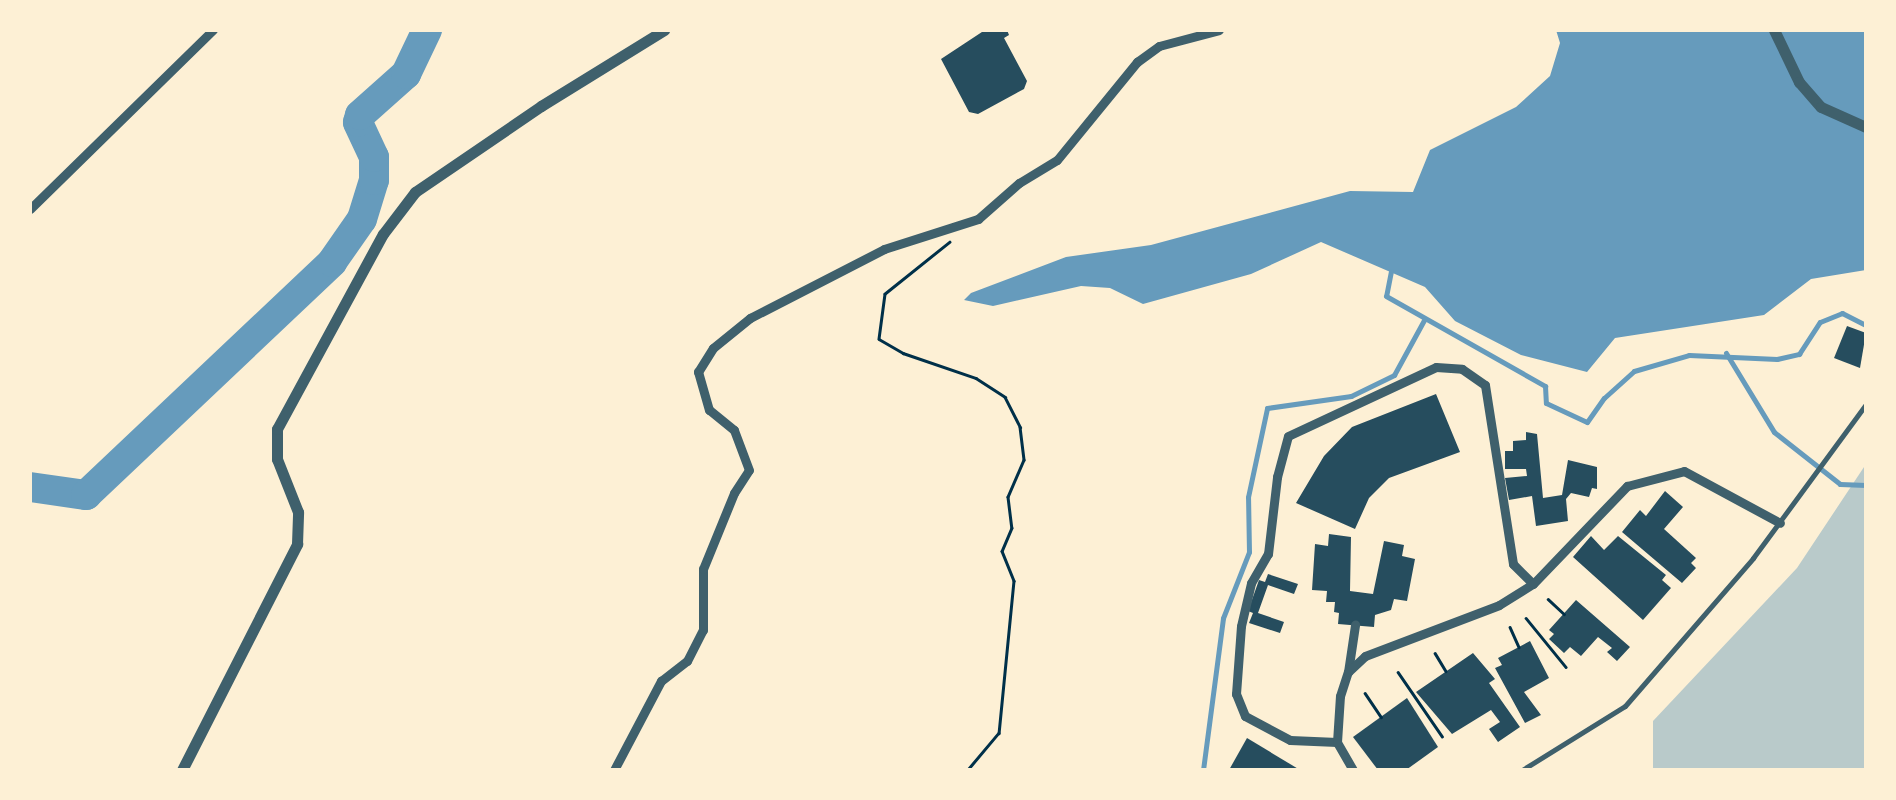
<!DOCTYPE html>
<style>
body{margin:0}
#map{position:relative;width:1896px;height:800px;overflow:hidden;background:#fdf0d5;font-family:Roboto,sans-serif}
div>[style]{position:absolute}
.green>*{inset:0;background:#b9caca}
.water>*{inset:0;background:#669bbc}
.stream>*{height:5px;margin:-2.5px;padding:0 2.5px;transform-origin:2.5px;border-radius:2.5px;background:#669bbc}
.river>*{height:30px;margin:-15px;padding:0 15px;transform-origin:15px;border-radius:15px;background:#669bbc}
.building>*{inset:0;background:#264d5e}
.path>*{height:2.5px;margin:-1.25px;padding:0 1.25px;transform-origin:1.25px;border-radius:1.25px;background:#003049}
.service>*{height:5px;margin:-2.5px;padding:0 2.5px;transform-origin:2.5px;border-radius:2.5px;background:#3f606c}
.minor>*{height:9px;margin:-4.5px;padding:0 4.5px;transform-origin:4.5px;border-radius:4.5px;background:#3f606c}
.tertiary>*{height:11px;margin:-5.5px;padding:0 5.5px;transform-origin:5.5px;border-radius:5.5px;background:#3f606c}
span{translate:-50% -50%;white-space:nowrap;text-align:center;line-height:1.15;-webkit-text-stroke:8px #fdf0d5;paint-order:stroke}
.frame{position:absolute;inset:0;border:32px solid #fdf0d5;pointer-events:none}
</style>
<div id="map">
<div class="green">
<div style="clip-path:polygon(1866px 464px,1866px 770px,1653px 770px,1653px 721px,1797px 568px)"></div>
</div>
<div class="water">
<div style="clip-path:polygon(1556px 30px,1866px 30px,1866px 270px,1811px 279px,1764px 315px,1615px 338px,1587px 372px,1521px 355px,1455px 321px,1425px 287px,1321px 242px,1251px 274px,1143px 304px,1110px 288px,1081px 286px,993px 306px,964px 300px,971px 293px,1066px 257px,1151px 245px,1350px 191px,1413px 192px,1430px 150px,1516px 107px,1550px 76px,1560px 43px)"></div>
</div>
<div class="stream">
<div style="left:1391px;top:271px;width:25px;rotate:101deg"></div>
<div style="left:1386px;top:296px;width:183px;rotate:29.5deg"></div>
<div style="left:1545px;top:386px;width:17px;rotate:87deg"></div>
<div style="left:1546px;top:403px;width:45px;rotate:24.9deg"></div>
<div style="left:1587px;top:422px;width:29px;rotate:-55deg"></div>
<div style="left:1604px;top:398px;width:40px;rotate:-42deg"></div>
<div style="left:1634px;top:371px;width:57px;rotate:-16.2deg"></div>
<div style="left:1689px;top:355px;width:88px;rotate:2.6deg"></div>
<div style="left:1777px;top:359px;width:23px;rotate:-13deg"></div>
<div style="left:1799px;top:354px;width:38px;rotate:-57deg"></div>
<div style="left:1820px;top:322px;width:24px;rotate:-22deg"></div>
<div style="left:1842px;top:313px;width:27px;rotate:27deg"></div>
<div style="left:1726px;top:353px;width:92px;rotate:58.7deg"></div>
<div style="left:1774px;top:432px;width:84px;rotate:38.2deg"></div>
<div style="left:1840px;top:484px;width:26px;rotate:2deg"></div>
<div style="left:1203px;top:770px;width:153px;rotate:-82.5deg"></div>
<div style="left:1223px;top:618px;width:71px;rotate:-68.5deg"></div>
<div style="left:1249px;top:552px;width:55px;rotate:-91deg"></div>
<div style="left:1248px;top:497px;width:91px;rotate:-77.9deg"></div>
<div style="left:1267px;top:408px;width:85px;rotate:-8.1deg"></div>
<div style="left:1351px;top:396px;width:48px;rotate:-26deg"></div>
<div style="left:1394px;top:375px;width:63px;rotate:-61.4deg"></div>
</div>
<div class="river">
<div style="left:30px;top:487px;width:57px;rotate:8.1deg"></div>
<div style="left:86px;top:495px;width:339px;rotate:-43.4deg"></div>
<div style="left:332px;top:262px;width:52px;rotate:-55.1deg"></div>
<div style="left:362px;top:219px;width:41px;rotate:-72.9deg"></div>
<div style="left:374px;top:180px;width:23px;rotate:-90deg"></div>
<div style="left:374px;top:157px;width:38px;rotate:-115deg"></div>
<div style="left:358px;top:122px;width:7px;rotate:-74deg"></div>
<div style="left:360px;top:115px;width:62px;rotate:-41.7deg"></div>
<div style="left:406px;top:74px;width:49px;rotate:-64.5deg"></div>
</div>
<div class="building">
<div style="clip-path:polygon(985px 30px,1007px 30px,1009px 35px,1004px 38px,1027px 81px,1024px 89px,978px 114px,969px 112px,941px 59px)"></div>
<div style="clip-path:polygon(1847px 326px,1866px 333px,1860px 368px,1834px 358px)"></div>
<div style="clip-path:polygon(1436px 394px,1460px 452px,1389px 478px,1369px 498px,1355px 529px,1296px 503px,1324px 456px,1352px 427px)"></div>
<div style="clip-path:polygon(1526px 432px,1537px 434px,1543px 498px,1562px 495px,1568px 460px,1597px 467px,1597px 489px,1592px 488px,1589px 497px,1571px 493px,1566px 499px,1568px 521px,1536px 526px,1532px 496px,1509px 500px,1505px 478px,1527px 476px,1526px 469px,1505px 469px,1505px 451px,1513px 451px,1513px 441px,1526px 440px)"></div>
<div style="clip-path:polygon(1665px 491px,1683px 507px,1664px 529px,1696px 558px,1691px 563px,1696px 568px,1682px 583px,1622px 532px,1640px 510px,1646px 516px)"></div>
<div style="clip-path:polygon(1329px 534px,1351px 537px,1350px 591px,1373px 594px,1384px 541px,1404px 545px,1402px 556px,1415px 559px,1407px 601px,1394px 599px,1391px 610px,1375px 615px,1374px 627px,1338px 624px,1339px 613px,1334px 612px,1335px 602px,1326px 602px,1327px 591px,1312px 590px,1315px 544px,1328px 546px)"></div>
<div style="clip-path:polygon(1591px 536px,1604px 550px,1618px 536px,1666px 575px,1662px 580px,1671px 588px,1643px 620px,1573px 557px)"></div>
<div style="clip-path:polygon(1268px 574px,1298px 584px,1294px 594px,1268px 585px,1258px 613px,1284px 622px,1280px 633px,1249px 623px,1253px 613px,1248px 611px,1259px 580px,1265px 582px)"></div>
<div style="clip-path:polygon(1576px 600px,1630px 647px,1617px 661px,1607px 652px,1612px 648px,1598px 637px,1581px 656px,1570px 647px,1564px 653px,1549px 639px,1554px 634px,1549px 630px)"></div>
<div style="clip-path:polygon(1530px 641px,1549px 678px,1524px 692px,1541px 715px,1525px 723px,1495px 668px,1502px 665px,1498px 658px)"></div>
<div style="clip-path:polygon(1473px 653px,1495px 679px,1489px 683px,1520px 727px,1498px 742px,1489px 729px,1500px 722px,1491px 710px,1452px 734px,1416px 692px)"></div>
<div style="clip-path:polygon(1407px 698px,1438px 747px,1406px 770px,1378px 770px,1353px 737px)"></div>
<div style="clip-path:polygon(1247px 738px,1300px 770px,1229px 770px)"></div>
</div>
<div class="path">
<div style="left:950px;top:242px;width:83px;rotate:141.3deg"></div>
<div style="left:885px;top:294px;width:45px;rotate:97.6deg"></div>
<div style="left:879px;top:339px;width:28px;rotate:30deg"></div>
<div style="left:903px;top:353px;width:77px;rotate:18.9deg"></div>
<div style="left:976px;top:378px;width:35px;rotate:33deg"></div>
<div style="left:1005px;top:397px;width:34px;rotate:63deg"></div>
<div style="left:1020px;top:427px;width:33px;rotate:83deg"></div>
<div style="left:1024px;top:460px;width:40px;rotate:113.4deg"></div>
<div style="left:1008px;top:497px;width:31px;rotate:83deg"></div>
<div style="left:1012px;top:528px;width:25px;rotate:113deg"></div>
<div style="left:1002px;top:551px;width:32px;rotate:68deg"></div>
<div style="left:1014px;top:581px;width:153px;rotate:95.6deg"></div>
<div style="left:999px;top:733px;width:48px;rotate:130deg"></div>
<div style="left:1548px;top:599px;width:22px;rotate:43deg"></div>
<div style="left:1526px;top:618px;width:63px;rotate:50.8deg"></div>
<div style="left:1510px;top:627px;width:22px;rotate:66deg"></div>
<div style="left:1435px;top:653px;width:21px;rotate:59deg"></div>
<div style="left:1398px;top:672px;width:78px;rotate:55.5deg"></div>
<div style="left:1365px;top:693px;width:29px;rotate:56deg"></div>
</div>
<div class="service">
<div style="left:1522px;top:770px;width:121px;rotate:-31.9deg"></div>
<div style="left:1625px;top:706px;width:196px;rotate:-49.1deg"></div>
<div style="left:1753px;top:558px;width:191px;rotate:-53.7deg"></div>
</div>
<div class="minor">
<div style="left:30px;top:209px;width:256px;rotate:-44.4deg"></div>
<div style="left:1348px;top:672px;width:48px;rotate:-81.5deg"></div>
<div style="left:1337px;top:742px;width:47px;rotate:-177.6deg"></div>
<div style="left:1290px;top:740px;width:51px;rotate:-151.9deg"></div>
<div style="left:1245px;top:716px;width:24px;rotate:-112deg"></div>
<div style="left:1236px;top:694px;width:68px;rotate:-85.8deg"></div>
<div style="left:1241px;top:626px;width:44px;rotate:-76.9deg"></div>
<div style="left:1251px;top:583px;width:34px;rotate:-60deg"></div>
<div style="left:1268px;top:554px;width:78px;rotate:-83.3deg"></div>
<div style="left:1277px;top:477px;width:42px;rotate:-75deg"></div>
<div style="left:1288px;top:436px;width:163px;rotate:-25deg"></div>
<div style="left:1436px;top:367px;width:26px;rotate:4deg"></div>
<div style="left:1462px;top:369px;width:28px;rotate:35deg"></div>
<div style="left:1485px;top:385px;width:181px;rotate:81.1deg"></div>
<div style="left:1513px;top:564px;width:28px;rotate:45deg"></div>
<div style="left:614px;top:770px;width:101px;rotate:-62.2deg"></div>
<div style="left:661px;top:681px;width:33px;rotate:-38deg"></div>
<div style="left:687px;top:661px;width:35px;rotate:-63deg"></div>
<div style="left:703px;top:630px;width:61px;rotate:-90deg"></div>
<div style="left:703px;top:569px;width:82px;rotate:-67.8deg"></div>
<div style="left:734px;top:493px;width:27px;rotate:-57deg"></div>
<div style="left:749px;top:470px;width:43px;rotate:-110.6deg"></div>
<div style="left:734px;top:430px;width:32px;rotate:-141deg"></div>
<div style="left:709px;top:410px;width:40px;rotate:-106deg"></div>
<div style="left:698px;top:372px;width:28px;rotate:-58deg"></div>
<div style="left:713px;top:348px;width:48px;rotate:-39deg"></div>
<div style="left:750px;top:318px;width:151px;rotate:-27.2deg"></div>
<div style="left:884px;top:249px;width:99px;rotate:-17.7deg"></div>
<div style="left:978px;top:219px;width:55px;rotate:-41.3deg"></div>
<div style="left:1019px;top:183px;width:44px;rotate:-31.2deg"></div>
<div style="left:1057px;top:160px;width:127px;rotate:-50.8deg"></div>
<div style="left:1137px;top:62px;width:27px;rotate:-36deg"></div>
<div style="left:1159px;top:46px;width:62px;rotate:-14.9deg"></div>
<div style="left:1353px;top:770px;width:32px;rotate:-120deg"></div>
<div style="left:1337px;top:742px;width:46px;rotate:-86.3deg"></div>
<div style="left:1340px;top:696px;width:25px;rotate:-72deg"></div>
<div style="left:1348px;top:672px;width:23px;rotate:-43deg"></div>
<div style="left:1365px;top:656px;width:143px;rotate:-20.8deg"></div>
<div style="left:1499px;top:605px;width:40px;rotate:-32deg"></div>
<div style="left:1533px;top:584px;width:136px;rotate:-46.2deg"></div>
<div style="left:1627px;top:486px;width:59px;rotate:-14.7deg"></div>
<div style="left:1684px;top:471px;width:109px;rotate:28.4deg"></div>
</div>
<div class="tertiary">
<div style="left:1774px;top:30px;width:58px;rotate:64.3deg"></div>
<div style="left:1799px;top:82px;width:33px;rotate:49deg"></div>
<div style="left:1821px;top:107px;width:49px;rotate:24deg"></div>
<div style="left:182px;top:770px;width:254px;rotate:-63deg"></div>
<div style="left:297px;top:544px;width:32px;rotate:-88deg"></div>
<div style="left:298px;top:512px;width:57px;rotate:-111.6deg"></div>
<div style="left:277px;top:459px;width:30px;rotate:-90deg"></div>
<div style="left:277px;top:429px;width:222px;rotate:-61.5deg"></div>
<div style="left:383px;top:234px;width:53px;rotate:-52.7deg"></div>
<div style="left:415px;top:192px;width:153px;rotate:-34.3deg"></div>
<div style="left:541px;top:106px;width:145px;rotate:-31.7deg"></div>
</div>
<div class="frame"></div>
</div>
